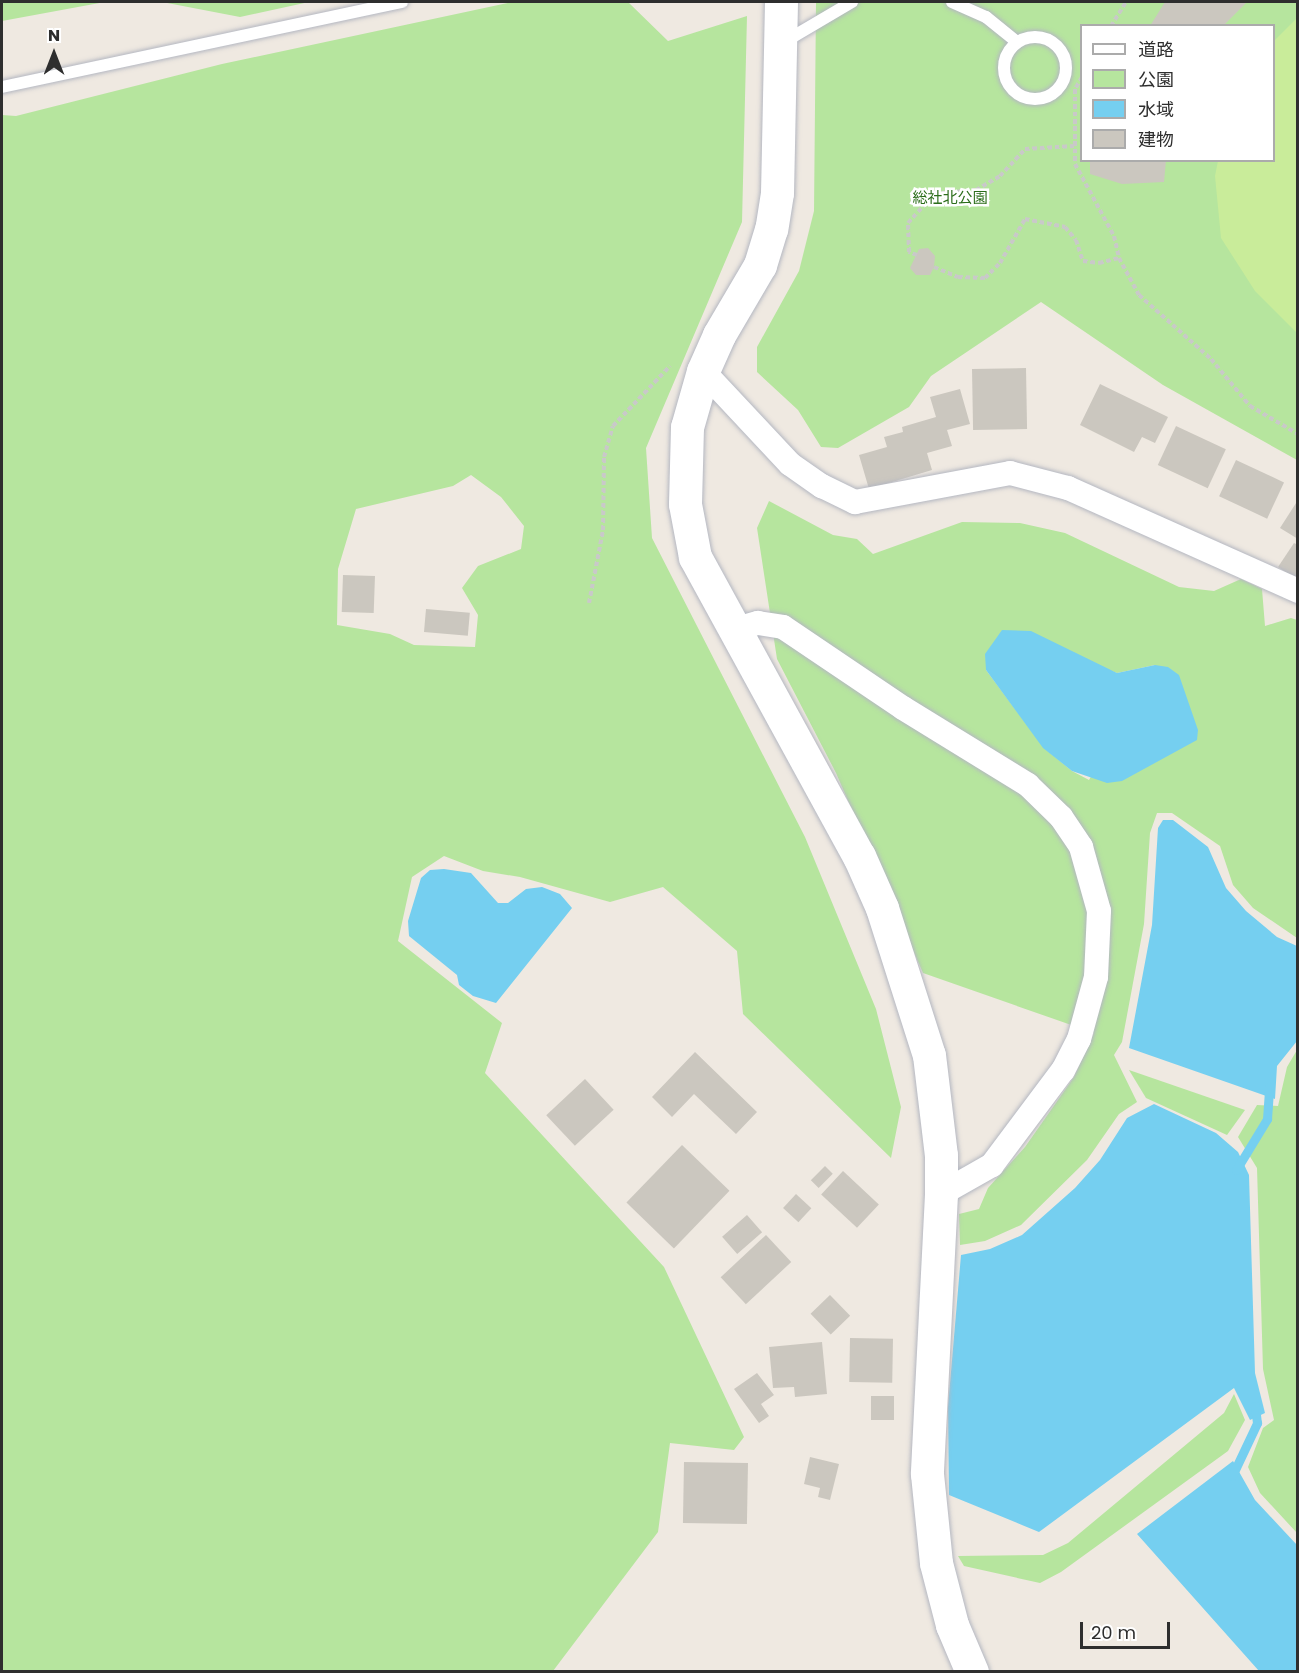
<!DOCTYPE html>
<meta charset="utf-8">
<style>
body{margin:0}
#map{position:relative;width:1299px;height:1673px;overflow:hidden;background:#efe9e1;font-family:Poppins,"Noto Sans JP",sans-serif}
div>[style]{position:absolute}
.green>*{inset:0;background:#b6e59e}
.pitch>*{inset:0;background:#c9ec9a}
.water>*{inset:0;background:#75cff0}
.stream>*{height:9px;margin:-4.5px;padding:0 4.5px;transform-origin:4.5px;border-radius:4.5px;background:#75cff0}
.building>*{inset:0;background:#cbc7bf;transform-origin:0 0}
.path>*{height:4px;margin-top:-2px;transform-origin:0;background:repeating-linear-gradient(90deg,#c9c9c9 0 4.5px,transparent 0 7.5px)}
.roads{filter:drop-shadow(0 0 2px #b4b7c1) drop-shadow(0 0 2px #b4b7c1)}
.lane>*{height:12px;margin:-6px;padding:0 6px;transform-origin:6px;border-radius:6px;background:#fff}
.lane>.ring{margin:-6px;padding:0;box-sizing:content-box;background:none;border:12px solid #fff;border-radius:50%}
.street>*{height:24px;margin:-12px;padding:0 12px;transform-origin:12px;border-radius:12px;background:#fff}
.secondary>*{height:33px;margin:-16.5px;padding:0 16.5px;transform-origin:16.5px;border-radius:16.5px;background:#fff}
span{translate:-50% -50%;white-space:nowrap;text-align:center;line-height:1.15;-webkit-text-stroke:5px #fff;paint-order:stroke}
.park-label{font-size:15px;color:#2c6e1b}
.frame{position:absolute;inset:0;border:3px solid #2e2e2e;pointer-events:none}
.legend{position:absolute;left:1080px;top:24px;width:195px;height:138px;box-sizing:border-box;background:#fff;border:2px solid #ababab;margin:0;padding:8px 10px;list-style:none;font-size:18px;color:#2e2e2e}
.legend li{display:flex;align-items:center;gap:12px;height:30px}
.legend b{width:30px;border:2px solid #ababab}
.north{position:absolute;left:24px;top:24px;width:60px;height:60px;-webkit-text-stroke:4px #fff;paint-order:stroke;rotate:0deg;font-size:16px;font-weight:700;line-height:24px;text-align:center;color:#2e2e2e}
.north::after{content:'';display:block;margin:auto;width:21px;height:27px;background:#2e2e2e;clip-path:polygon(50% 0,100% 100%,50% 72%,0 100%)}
.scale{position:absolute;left:1080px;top:1622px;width:90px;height:27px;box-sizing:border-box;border:3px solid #2e2e2e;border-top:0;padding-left:8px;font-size:18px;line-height:21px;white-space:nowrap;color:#2e2e2e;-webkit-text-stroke:4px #fff;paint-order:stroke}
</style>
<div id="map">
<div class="green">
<div style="clip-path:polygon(2px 2px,105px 2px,2px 21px)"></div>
<div style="clip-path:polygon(162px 2px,309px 2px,240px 17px)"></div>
<div style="clip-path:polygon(evenodd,512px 2px,628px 2px,668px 41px,747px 16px,742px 222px,646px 448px,652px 538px,805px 837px,876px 1009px,901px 1107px,891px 1158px,743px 1014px,737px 951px,663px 887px,610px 902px,520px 877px,483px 871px,444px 856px,412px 877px,398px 941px,502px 1023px,485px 1073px,664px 1267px,744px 1437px,734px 1450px,670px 1443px,658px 1532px,553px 1671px,2px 1671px,2px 115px,16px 116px,222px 64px,512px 2px,471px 475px,501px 497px,524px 526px,521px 549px,478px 566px,462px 588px,478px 615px,475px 647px,414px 645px,390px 634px,337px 625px,338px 569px,356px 509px,453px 486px,471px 475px)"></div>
<div style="clip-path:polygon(evenodd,816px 2px,1297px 2px,1297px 460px,1163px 385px,1041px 302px,931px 376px,909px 407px,838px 448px,821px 447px,798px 410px,757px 372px,757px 347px,799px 271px,814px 211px,816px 2px,1082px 26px,1274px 26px,1274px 160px,1082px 160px,1082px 26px)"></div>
<div style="clip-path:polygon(evenodd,769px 501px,833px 535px,857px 539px,873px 554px,962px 522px,1020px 523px,1065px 533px,1179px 587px,1214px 591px,1241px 579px,1262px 589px,1265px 626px,1291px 618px,1297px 620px,1297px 938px,1253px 908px,1233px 885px,1220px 846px,1172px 813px,1157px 813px,1150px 833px,1144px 924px,1122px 1042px,1114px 1055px,1137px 1102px,1119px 1114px,1087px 1160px,1021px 1225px,985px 1241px,960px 1245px,959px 1214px,979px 1209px,988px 1188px,1025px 1147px,1074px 1077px,1094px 1033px,923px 973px,836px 773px,777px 659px,757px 528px,769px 501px,1155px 665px,1089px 780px,1072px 771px,1044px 748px,986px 670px,1103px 668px,1117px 673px,1155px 665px)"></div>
<div style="clip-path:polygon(1297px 1050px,1297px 1533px,1260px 1493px,1248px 1467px,1263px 1428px,1274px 1420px,1263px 1369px,1257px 1168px,1238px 1137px,1257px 1105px,1278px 1106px,1287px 1067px)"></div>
<div style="clip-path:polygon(1129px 1070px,1245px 1110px,1227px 1135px,1146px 1098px)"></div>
<div style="clip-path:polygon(1234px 1394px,1245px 1420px,1228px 1451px,1061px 1572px,1040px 1583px,964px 1566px,958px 1556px,1043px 1555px,1068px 1543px,1224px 1413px)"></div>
</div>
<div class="pitch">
<div style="clip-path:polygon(1297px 18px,1297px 333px,1255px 291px,1221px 238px,1215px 176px,1218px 161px,1274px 160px,1274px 41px)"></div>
</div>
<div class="water">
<div style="clip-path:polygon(1002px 630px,1031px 631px,1117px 673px,1155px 665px,1168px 667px,1179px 675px,1198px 730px,1197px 740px,1122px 781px,1107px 783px,1072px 771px,1043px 748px,986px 670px,985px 654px)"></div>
<div style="clip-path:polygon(1163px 820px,1173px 820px,1208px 847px,1226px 888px,1246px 911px,1277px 937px,1297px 946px,1297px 1041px,1277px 1066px,1275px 1099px,1129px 1048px,1152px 925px,1158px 828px)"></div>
<div style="clip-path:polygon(444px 869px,471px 873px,498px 903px,508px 903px,526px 889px,542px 887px,560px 894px,572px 908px,496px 1003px,473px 996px,459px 985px,457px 975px,409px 936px,408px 921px,421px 878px,430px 870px)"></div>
<div style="clip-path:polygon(1154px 1104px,1216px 1133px,1238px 1152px,1249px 1175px,1255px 1373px,1265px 1413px,1250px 1420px,1234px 1388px,1039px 1532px,949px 1495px,948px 1407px,961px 1255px,990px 1249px,1022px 1235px,1075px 1188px,1100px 1160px,1127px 1118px)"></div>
<div style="clip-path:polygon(1233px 1461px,1255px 1500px,1297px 1545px,1297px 1671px,1259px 1671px,1137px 1534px)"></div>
</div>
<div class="stream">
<div style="left:1236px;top:1170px;width:60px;rotate:-58.7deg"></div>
<div style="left:1267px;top:1119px;width:32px;rotate:-86deg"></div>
<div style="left:1232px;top:1476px;width:59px;rotate:-64.7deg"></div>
<div style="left:1257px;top:1423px;width:17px;rotate:-97deg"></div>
</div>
<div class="building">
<div style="clip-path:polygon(1165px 2px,1247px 2px,1223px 26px,1150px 26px)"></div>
<div style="clip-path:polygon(1090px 160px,1166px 160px,1164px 182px,1122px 184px,1090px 174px)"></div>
<div style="clip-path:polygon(928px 248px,935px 256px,934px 267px,930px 275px,916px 275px,910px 268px,919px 249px)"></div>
<div style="left:1026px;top:368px;width:61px;height:54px;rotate:89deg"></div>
<div style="clip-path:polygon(1100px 384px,1168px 417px,1155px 443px,1142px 437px,1134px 452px,1080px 425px)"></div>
<div style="clip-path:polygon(960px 389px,970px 424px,947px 430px,952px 446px,927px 453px,932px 470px,869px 489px,859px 455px,887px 447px,884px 437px,903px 432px,902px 427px,936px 417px,930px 397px)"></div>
<div style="left:1176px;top:426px;width:55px;height:43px;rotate:25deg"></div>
<div style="left:1236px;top:460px;width:53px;height:40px;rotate:25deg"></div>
<div style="clip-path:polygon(1298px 500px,1298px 539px,1280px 528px)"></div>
<div style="clip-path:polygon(1294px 543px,1298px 545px,1298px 580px,1278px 567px)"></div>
<div style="left:343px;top:575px;width:32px;height:37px;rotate:2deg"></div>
<div style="left:426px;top:609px;width:44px;height:23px;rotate:5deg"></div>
<div style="clip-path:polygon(695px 1052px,757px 1112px,736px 1134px,694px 1094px,672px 1117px,652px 1097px)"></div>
<div style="left:585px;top:1079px;width:42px;height:53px;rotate:47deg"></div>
<div style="left:682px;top:1145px;width:66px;height:80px;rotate:44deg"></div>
<div style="left:825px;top:1166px;width:11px;height:20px;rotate:45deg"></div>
<div style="left:843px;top:1171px;width:49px;height:32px;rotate:43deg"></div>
<div style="left:796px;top:1194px;width:21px;height:19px;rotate:43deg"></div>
<div style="left:747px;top:1215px;width:23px;height:33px;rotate:49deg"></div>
<div style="left:766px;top:1235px;width:37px;height:62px;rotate:47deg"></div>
<div style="left:830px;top:1295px;width:29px;height:27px;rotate:46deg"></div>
<div style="left:850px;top:1338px;width:43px;height:44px;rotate:1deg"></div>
<div style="clip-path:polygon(822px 1342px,827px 1394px,795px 1397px,794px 1387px,773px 1388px,769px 1347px)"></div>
<div style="clip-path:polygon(757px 1373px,774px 1395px,761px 1404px,769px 1416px,759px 1423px,734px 1389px)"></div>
<div style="left:871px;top:1396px;width:23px;height:24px"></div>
<div style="clip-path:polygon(810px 1457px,839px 1464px,830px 1500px,818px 1497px,820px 1488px,804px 1484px)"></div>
<div style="left:684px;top:1462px;width:64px;height:61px;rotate:1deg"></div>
</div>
<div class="path">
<div style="left:1111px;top:26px;width:28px;rotate:-58deg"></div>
<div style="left:1082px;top:77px;width:14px;rotate:120deg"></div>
<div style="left:1075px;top:89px;width:75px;rotate:90deg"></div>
<div style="left:1075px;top:164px;width:82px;rotate:61.6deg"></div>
<div style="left:1114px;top:236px;width:23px;rotate:77deg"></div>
<div style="left:1119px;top:258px;width:42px;rotate:61.6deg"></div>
<div style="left:1139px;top:295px;width:96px;rotate:41.6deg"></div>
<div style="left:1211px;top:359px;width:61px;rotate:50.3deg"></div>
<div style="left:1250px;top:406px;width:56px;rotate:30.3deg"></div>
<div style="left:917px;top:255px;width:9px;rotate:-159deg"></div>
<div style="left:909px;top:252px;width:29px;rotate:-92deg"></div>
<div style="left:908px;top:223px;width:30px;rotate:-48deg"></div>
<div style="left:928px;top:201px;width:16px;rotate:-30deg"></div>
<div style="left:942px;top:193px;width:34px;rotate:-5deg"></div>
<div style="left:976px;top:190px;width:28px;rotate:-30deg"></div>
<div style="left:1000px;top:176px;width:37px;rotate:-47deg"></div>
<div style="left:1025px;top:149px;width:49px;rotate:-3.5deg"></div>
<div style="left:934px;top:267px;width:26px;rotate:23deg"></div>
<div style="left:958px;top:277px;width:27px;rotate:2deg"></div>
<div style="left:985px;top:278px;width:21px;rotate:-45deg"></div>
<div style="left:1000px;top:263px;width:51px;rotate:-60.4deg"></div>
<div style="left:1025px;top:219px;width:41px;rotate:11.3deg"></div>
<div style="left:1065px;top:227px;width:17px;rotate:50deg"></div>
<div style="left:1076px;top:240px;width:22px;rotate:72deg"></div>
<div style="left:1083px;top:261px;width:16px;rotate:7deg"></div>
<div style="left:1099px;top:263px;width:21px;rotate:-14deg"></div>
<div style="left:589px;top:603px;width:74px;rotate:-79.1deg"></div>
<div style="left:603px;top:530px;width:73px;rotate:-89.2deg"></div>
<div style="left:604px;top:457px;width:32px;rotate:-74deg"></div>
<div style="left:613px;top:426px;width:83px;rotate:-46.5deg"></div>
</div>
<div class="roads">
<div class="lane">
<div style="left:952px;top:2px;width:37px;rotate:24deg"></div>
<div style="left:986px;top:17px;width:40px;rotate:39deg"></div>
<div class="ring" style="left:1004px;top:37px;width:50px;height:50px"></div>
<div style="left:784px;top:42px;width:79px;rotate:-30.5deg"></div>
<div style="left:2px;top:87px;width:409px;rotate:-12deg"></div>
</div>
<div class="street">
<div style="left:703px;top:371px;width:127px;rotate:46.9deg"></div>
<div style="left:790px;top:464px;width:39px;rotate:35deg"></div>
<div style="left:822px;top:486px;width:37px;rotate:26deg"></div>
<div style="left:855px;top:502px;width:158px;rotate:-10.6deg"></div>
<div style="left:1010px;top:473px;width:60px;rotate:14.5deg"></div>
<div style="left:1068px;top:488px;width:252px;rotate:24.1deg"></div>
<div style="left:733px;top:630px;width:26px;rotate:-16deg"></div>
<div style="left:758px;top:623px;width:25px;rotate:9deg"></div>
<div style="left:783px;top:627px;width:145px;rotate:34deg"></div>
<div style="left:903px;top:708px;width:147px;rotate:31.6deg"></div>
<div style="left:1028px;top:785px;width:46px;rotate:44.1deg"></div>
<div style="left:1061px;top:817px;width:36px;rotate:56deg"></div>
<div style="left:1081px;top:847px;width:66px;rotate:74.3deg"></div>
<div style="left:1099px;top:911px;width:66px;rotate:92.6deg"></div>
<div style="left:1096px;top:977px;width:64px;rotate:105.3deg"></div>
<div style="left:1079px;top:1039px;width:35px;rotate:117deg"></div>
<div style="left:1063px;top:1070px;width:119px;rotate:126.8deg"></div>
<div style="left:992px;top:1165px;width:59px;rotate:150.4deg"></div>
</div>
<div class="secondary">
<div style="left:781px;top:2px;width:191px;rotate:91.2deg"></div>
<div style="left:777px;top:193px;width:36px;rotate:99deg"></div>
<div style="left:771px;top:229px;width:38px;rotate:107deg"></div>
<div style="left:760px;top:265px;width:81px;rotate:120.4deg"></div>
<div style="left:719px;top:335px;width:39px;rotate:114deg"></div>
<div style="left:703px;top:371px;width:58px;rotate:105.9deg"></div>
<div style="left:687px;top:427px;width:77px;rotate:91.5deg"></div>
<div style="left:685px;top:504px;width:54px;rotate:79.3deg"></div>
<div style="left:695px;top:557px;width:341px;rotate:61.3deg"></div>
<div style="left:859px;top:856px;width:57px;rotate:66.1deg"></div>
<div style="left:882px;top:908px;width:154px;rotate:72.3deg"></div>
<div style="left:929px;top:1055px;width:101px;rotate:83.2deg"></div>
<div style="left:941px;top:1155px;width:39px;rotate:90deg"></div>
<div style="left:941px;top:1194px;width:280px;rotate:92.9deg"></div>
<div style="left:927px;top:1474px;width:89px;rotate:84.2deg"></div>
<div style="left:936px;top:1563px;width:64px;rotate:75.5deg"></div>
<div style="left:952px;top:1625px;width:51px;rotate:66.9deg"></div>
</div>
</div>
<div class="park-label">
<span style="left:950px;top:198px">総社北公園</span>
</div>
<div class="frame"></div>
<ul class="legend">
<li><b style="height:8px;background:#fff"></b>道路</li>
<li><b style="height:16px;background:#b6e59e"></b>公園</li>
<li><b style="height:16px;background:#75cff0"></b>水域</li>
<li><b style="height:16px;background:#cbc7bf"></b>建物</li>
</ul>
<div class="north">N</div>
<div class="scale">20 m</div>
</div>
